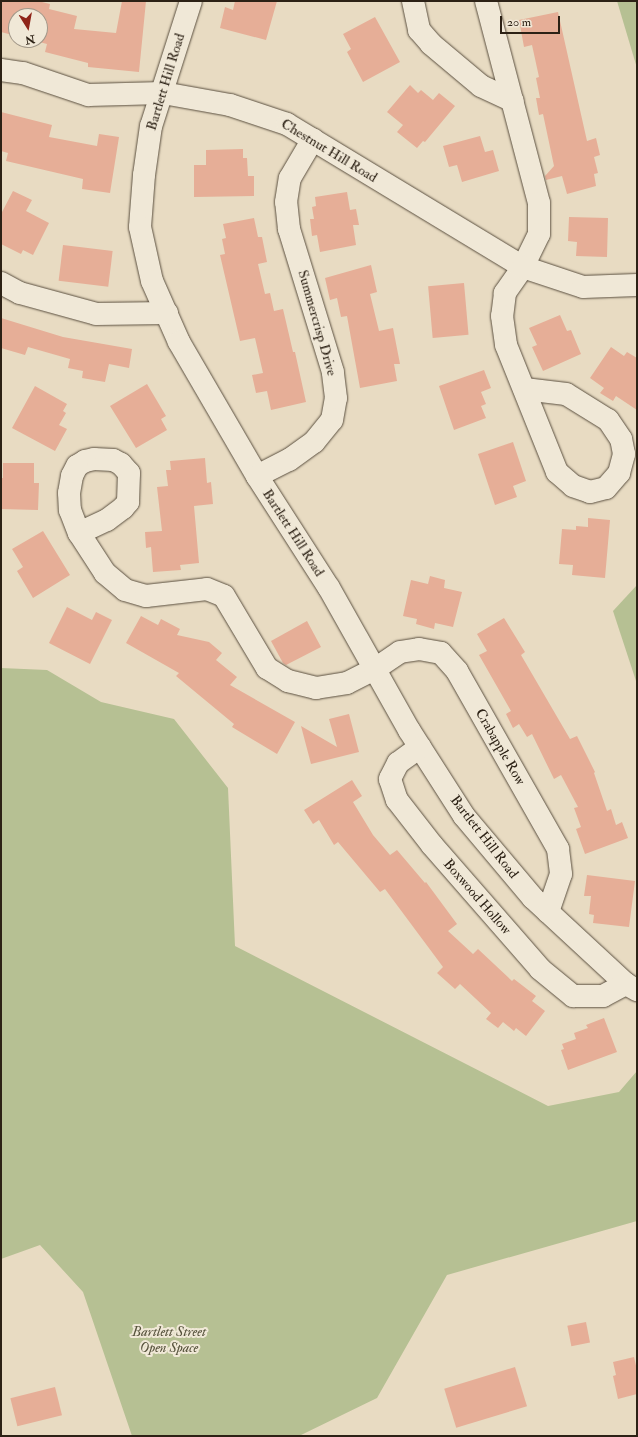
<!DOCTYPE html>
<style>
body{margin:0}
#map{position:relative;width:638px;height:1437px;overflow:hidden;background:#e8dbc2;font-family:"IM FELL Double Pica",serif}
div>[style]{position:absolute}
.green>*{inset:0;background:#b6c093}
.building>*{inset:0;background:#e6ae97;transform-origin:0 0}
.roads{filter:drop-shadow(0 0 1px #5b5040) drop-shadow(0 0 1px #5b5040)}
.minor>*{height:22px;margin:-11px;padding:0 11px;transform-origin:11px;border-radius:11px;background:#f0e8d7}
span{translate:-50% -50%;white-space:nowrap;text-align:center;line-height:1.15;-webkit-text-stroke:4px #f0e8d7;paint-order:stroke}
.street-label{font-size:14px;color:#2c2115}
.park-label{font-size:14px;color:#55513b;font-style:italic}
.frame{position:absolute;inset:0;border:2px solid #2c2115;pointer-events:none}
.north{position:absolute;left:8px;top:8px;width:40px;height:40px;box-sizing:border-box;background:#f0e8d7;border:1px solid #a29889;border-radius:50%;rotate:169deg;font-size:11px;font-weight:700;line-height:16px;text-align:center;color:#2c2115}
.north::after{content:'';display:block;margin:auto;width:14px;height:18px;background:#8f2418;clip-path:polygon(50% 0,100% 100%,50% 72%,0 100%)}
.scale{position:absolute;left:500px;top:16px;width:60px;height:18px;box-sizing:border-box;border:2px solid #2c2115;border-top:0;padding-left:5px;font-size:12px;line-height:14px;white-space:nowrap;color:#2c2115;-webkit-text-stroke:3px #f0e8d7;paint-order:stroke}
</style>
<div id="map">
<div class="green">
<div style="clip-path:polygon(617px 1px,637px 1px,637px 68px)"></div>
<div style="clip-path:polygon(637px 585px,637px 684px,613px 611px)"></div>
<div style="clip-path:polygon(1px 668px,47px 670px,101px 702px,174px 719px,228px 788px,235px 946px,548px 1106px,619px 1092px,637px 1071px,637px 1221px,447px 1275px,377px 1398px,299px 1436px,132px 1436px,83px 1292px,40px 1245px,1px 1259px)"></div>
</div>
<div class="building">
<div style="clip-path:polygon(1px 1px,38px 1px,50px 4px,49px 9px,77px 16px,74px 29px,116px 33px,122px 1px,146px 1px,139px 72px,88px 67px,88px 63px,45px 52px,47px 44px,32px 40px,40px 40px,40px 16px,16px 16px,16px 36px,1px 32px)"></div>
<div style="clip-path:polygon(235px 1px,277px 1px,266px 40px,220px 28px,225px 7px,233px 10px)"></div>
<div style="clip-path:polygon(558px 12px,587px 141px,596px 138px,600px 155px,594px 157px,598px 173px,594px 174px,596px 186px,567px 194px,562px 176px,546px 180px,545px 176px,554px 166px,543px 114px,539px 115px,536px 98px,540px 98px,536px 78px,539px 77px,532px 45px,524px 47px,519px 20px)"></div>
<div style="clip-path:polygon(375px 17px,400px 62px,363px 82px,347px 52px,351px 49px,343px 34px)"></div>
<div style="clip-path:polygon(410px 85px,418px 93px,421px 90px,433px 100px,439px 93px,455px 106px,425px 142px,423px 141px,417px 148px,397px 132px,403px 125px,387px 112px)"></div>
<div style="clip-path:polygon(1px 112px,52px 125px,49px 137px,97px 146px,99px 134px,119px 137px,110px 193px,82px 189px,83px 179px,6px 161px,8px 153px,1px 151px)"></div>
<div style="clip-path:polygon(480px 136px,485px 152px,493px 150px,499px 171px,462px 182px,457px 165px,449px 167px,443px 146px)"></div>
<div style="clip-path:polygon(243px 149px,243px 158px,247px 158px,248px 176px,254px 176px,254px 196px,194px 197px,194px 165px,206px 165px,206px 150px)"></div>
<div style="clip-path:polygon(13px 191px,32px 200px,26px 211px,49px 223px,33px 255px,23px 250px,21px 254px,1px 244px,1px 214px)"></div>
<div style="clip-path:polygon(347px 192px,350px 210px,356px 209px,359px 225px,353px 225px,356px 245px,320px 252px,317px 235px,312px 236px,310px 219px,314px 219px,312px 207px,316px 206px,315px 197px)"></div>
<div style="clip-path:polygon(569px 217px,608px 218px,607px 257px,576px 256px,577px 242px,568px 241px)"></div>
<div style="clip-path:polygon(254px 218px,258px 237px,262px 237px,267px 262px,258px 264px,265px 294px,270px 293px,274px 311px,283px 309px,293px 352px,295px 352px,306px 402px,271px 410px,267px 391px,256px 393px,252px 375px,263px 373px,255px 338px,240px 341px,220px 255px,225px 254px,222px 239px,226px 238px,223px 224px)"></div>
<div style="left:63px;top:245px;width:50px;height:36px;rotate:7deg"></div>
<div style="clip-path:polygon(371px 265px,377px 292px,370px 294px,379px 331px,393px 328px,400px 364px,394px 364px,397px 381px,360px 388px,347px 316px,341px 317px,337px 298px,330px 300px,325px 278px)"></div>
<div style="left:464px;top:283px;width:52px;height:36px;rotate:85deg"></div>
<div style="clip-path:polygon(560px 315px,567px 331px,571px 330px,581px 354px,543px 371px,532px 347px,537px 345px,529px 328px)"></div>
<div style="clip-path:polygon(1px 318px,63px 337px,132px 349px,129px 368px,109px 364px,105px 382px,82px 378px,83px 371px,68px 368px,70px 359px,28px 347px,25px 355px,1px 348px)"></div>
<div style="clip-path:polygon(611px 347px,624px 356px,627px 352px,637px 358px,637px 410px,616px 396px,613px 401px,600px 393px,604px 388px,590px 378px)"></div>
<div style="clip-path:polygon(484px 370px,491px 388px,481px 392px,486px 404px,481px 406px,486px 418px,454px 430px,439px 386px)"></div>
<div style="clip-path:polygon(147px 384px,166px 416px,161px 419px,167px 430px,136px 448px,110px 406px)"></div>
<div style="clip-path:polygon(35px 386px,67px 404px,63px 411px,66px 413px,59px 425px,67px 429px,55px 451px,12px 428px)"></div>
<div style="clip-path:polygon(513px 442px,526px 481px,513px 486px,517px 497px,495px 505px,478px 454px)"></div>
<div style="clip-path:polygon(205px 458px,207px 483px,211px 482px,213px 504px,194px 506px,199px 563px,180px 565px,181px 570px,153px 572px,151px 547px,146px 548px,145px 532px,162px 531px,157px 487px,168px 486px,166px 470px,171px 470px,170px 461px)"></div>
<div style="clip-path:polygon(3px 463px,34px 463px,34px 483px,39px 483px,38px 510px,1px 509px,1px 478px,3px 478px)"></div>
<div style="clip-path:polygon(588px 518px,610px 520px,605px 578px,572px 575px,573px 565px,559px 564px,562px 529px,576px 530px,576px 526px,588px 527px)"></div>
<div style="clip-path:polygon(43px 531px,70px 575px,33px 598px,17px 571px,23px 567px,12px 549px)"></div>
<div style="clip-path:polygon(430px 576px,445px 580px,444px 588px,462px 592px,453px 627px,435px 623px,434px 629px,416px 624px,417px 619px,403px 616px,411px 580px,428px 584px)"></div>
<div style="clip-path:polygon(67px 607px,92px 620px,96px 612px,112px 620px,90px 664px,49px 643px)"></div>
<div style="clip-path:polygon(141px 616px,158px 625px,161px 619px,180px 629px,177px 635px,209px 642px,222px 653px,216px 660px,237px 677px,230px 685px,295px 722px,277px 754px,232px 727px,234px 724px,176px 676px,179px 673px,126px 643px)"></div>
<div style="clip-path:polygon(504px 618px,525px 652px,521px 655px,570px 739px,577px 736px,595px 772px,594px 773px,607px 811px,611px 809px,616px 825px,622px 822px,628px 838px,585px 854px,576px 829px,581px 827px,574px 808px,578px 807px,561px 775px,554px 779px,532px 734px,527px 737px,519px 724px,513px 728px,506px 714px,511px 711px,479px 655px,487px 651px,477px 634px)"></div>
<div style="clip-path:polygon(307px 621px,321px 647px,286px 665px,283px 663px,271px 641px)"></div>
<div style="clip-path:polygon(349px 714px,359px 752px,311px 764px,301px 726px,337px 747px,329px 719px)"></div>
<div style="clip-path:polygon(352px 780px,362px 796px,353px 802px,373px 835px,390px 855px,397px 850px,425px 883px,426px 882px,457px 924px,448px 931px,473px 954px,478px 949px,512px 981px,514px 979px,536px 996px,532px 1001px,545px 1011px,526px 1036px,516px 1028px,514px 1031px,503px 1022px,498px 1028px,486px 1019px,491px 1013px,460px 984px,455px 989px,437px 973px,443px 967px,385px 889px,380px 892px,338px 842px,334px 845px,319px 820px,313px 824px,304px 810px)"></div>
<div style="clip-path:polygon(587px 875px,635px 881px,629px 927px,593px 923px,594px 915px,589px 914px,591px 896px,584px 896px)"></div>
<div style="clip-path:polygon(604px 1018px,617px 1052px,568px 1070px,561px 1050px,564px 1049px,562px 1044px,576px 1039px,574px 1033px,588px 1028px,586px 1025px)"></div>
<div style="left:586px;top:1322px;width:21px;height:19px;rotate:79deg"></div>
<div style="clip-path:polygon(634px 1357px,637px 1370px,637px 1394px,618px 1399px,613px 1376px,616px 1375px,613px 1362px)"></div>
<div style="left:515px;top:1367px;width:41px;height:74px;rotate:73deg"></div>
<div style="left:55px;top:1387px;width:29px;height:46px;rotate:76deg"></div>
</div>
<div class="roads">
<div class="minor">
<div style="left:191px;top:1px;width:131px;rotate:107.7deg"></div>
<div style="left:151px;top:126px;width:49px;rotate:98.1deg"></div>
<div style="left:144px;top:175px;width:52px;rotate:94.4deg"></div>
<div style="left:140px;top:227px;width:55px;rotate:77.5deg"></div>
<div style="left:152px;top:281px;width:67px;rotate:66.1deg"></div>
<div style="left:179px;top:342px;width:155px;rotate:59.8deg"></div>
<div style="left:257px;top:476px;width:133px;rotate:57.3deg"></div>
<div style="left:329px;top:588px;width:163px;rotate:60.6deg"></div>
<div style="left:409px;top:730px;width:102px;rotate:57.4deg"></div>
<div style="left:464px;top:816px;width:107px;rotate:49.9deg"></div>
<div style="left:533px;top:898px;width:127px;rotate:42.8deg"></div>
<div style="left:626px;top:984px;width:13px;rotate:29deg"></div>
<div style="left:413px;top:1px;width:30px;rotate:78deg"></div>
<div style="left:419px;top:30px;width:18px;rotate:49deg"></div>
<div style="left:431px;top:44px;width:65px;rotate:40deg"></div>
<div style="left:481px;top:86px;width:35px;rotate:25deg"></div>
<div style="left:486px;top:1px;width:209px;rotate:75.3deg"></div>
<div style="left:539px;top:203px;width:31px;rotate:90deg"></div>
<div style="left:539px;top:234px;width:37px;rotate:116deg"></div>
<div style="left:523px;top:267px;width:32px;rotate:125deg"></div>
<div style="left:505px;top:293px;width:23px;rotate:97deg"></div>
<div style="left:502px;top:316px;width:29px;rotate:82deg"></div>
<div style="left:506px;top:345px;width:137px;rotate:68.1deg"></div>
<div style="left:557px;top:472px;width:21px;rotate:41deg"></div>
<div style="left:573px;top:486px;width:18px;rotate:19deg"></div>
<div style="left:590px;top:492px;width:16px;rotate:-14deg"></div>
<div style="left:606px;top:488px;width:20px;rotate:-49deg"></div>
<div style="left:619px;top:473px;width:20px;rotate:-75deg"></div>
<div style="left:624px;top:454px;width:15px;rotate:-101deg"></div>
<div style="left:621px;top:439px;width:23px;rotate:-124deg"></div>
<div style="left:608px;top:420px;width:49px;rotate:-148.2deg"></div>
<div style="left:566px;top:394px;width:42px;rotate:-173.2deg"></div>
<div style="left:1px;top:70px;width:22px;rotate:8deg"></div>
<div style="left:23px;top:73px;width:69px;rotate:18.7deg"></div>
<div style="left:88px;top:95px;width:75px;rotate:-1.5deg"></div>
<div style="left:163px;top:93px;width:68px;rotate:10.2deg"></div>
<div style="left:230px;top:105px;width:60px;rotate:18.4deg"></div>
<div style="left:287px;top:124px;width:276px;rotate:31.2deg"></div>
<div style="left:523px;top:267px;width:63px;rotate:18.4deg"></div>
<div style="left:583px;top:287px;width:54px;rotate:-2.1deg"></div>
<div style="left:1px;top:283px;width:21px;rotate:28deg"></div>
<div style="left:20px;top:293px;width:79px;rotate:15.4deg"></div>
<div style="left:96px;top:314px;width:71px;rotate:-0.8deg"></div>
<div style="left:257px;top:476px;width:36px;rotate:-27deg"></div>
<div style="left:289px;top:460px;width:31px;rotate:-36deg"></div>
<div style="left:314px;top:442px;width:28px;rotate:-51deg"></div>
<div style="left:332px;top:420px;width:22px;rotate:-80deg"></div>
<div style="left:336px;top:398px;width:26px;rotate:-97deg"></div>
<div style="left:333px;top:372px;width:150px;rotate:-107.1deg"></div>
<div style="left:289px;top:229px;width:27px;rotate:-96deg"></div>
<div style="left:286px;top:202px;width:24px;rotate:-81deg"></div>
<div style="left:290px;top:178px;width:45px;rotate:-59.5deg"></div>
<div style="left:79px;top:533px;width:31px;rotate:-25deg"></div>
<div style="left:107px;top:520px;width:20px;rotate:-37deg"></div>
<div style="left:123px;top:508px;width:8px;rotate:-50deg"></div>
<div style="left:128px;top:502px;width:29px;rotate:-88deg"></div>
<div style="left:129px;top:473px;width:12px;rotate:-132deg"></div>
<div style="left:121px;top:464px;width:9px;rotate:-153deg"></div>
<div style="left:113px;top:460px;width:19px;rotate:-177deg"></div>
<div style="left:94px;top:459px;width:9px;rotate:167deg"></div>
<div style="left:85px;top:461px;width:9px;rotate:148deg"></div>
<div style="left:77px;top:466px;width:11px;rotate:117deg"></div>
<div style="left:72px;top:476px;width:17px;rotate:100deg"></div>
<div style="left:69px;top:493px;width:17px;rotate:87deg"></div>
<div style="left:70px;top:510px;width:25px;rotate:69deg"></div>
<div style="left:79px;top:533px;width:48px;rotate:57deg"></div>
<div style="left:105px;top:573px;width:26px;rotate:40deg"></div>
<div style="left:125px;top:590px;width:22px;rotate:16deg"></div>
<div style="left:146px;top:596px;width:61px;rotate:-6.5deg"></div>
<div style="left:207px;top:589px;width:18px;rotate:22deg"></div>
<div style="left:224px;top:596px;width:84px;rotate:59.2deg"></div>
<div style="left:267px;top:668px;width:25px;rotate:32deg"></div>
<div style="left:288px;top:681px;width:29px;rotate:14deg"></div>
<div style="left:316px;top:688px;width:31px;rotate:-9deg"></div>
<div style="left:347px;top:683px;width:31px;rotate:-27deg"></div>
<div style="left:375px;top:669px;width:30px;rotate:-34deg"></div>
<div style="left:400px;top:652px;width:19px;rotate:-9deg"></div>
<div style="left:419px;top:649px;width:22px;rotate:10deg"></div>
<div style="left:441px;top:653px;width:24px;rotate:48deg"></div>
<div style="left:457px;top:671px;width:205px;rotate:60.4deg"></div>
<div style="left:558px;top:849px;width:25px;rotate:83deg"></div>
<div style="left:561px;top:874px;width:40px;rotate:108.9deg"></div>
<div style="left:420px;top:747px;width:27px;rotate:144deg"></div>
<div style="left:398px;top:763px;width:18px;rotate:117deg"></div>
<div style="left:390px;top:779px;width:22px;rotate:72deg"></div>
<div style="left:397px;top:800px;width:57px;rotate:52.1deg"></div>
<div style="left:432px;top:845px;width:164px;rotate:48.9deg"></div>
<div style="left:540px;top:969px;width:43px;rotate:39.3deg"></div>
<div style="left:573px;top:996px;width:30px"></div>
<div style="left:603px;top:996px;width:26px;rotate:-28deg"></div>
</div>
</div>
<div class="street-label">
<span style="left:166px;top:82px;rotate:-73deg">Bartlett Hill Road</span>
<span style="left:329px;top:151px;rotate:31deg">Chestnut Hill Road</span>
<span style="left:317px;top:323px;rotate:74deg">Summercrisp Drive</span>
<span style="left:293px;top:533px;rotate:57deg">Bartlett Hill Road</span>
<span style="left:500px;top:747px;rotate:60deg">Crabapple Row</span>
<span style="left:484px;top:837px;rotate:52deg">Bartlett Hill Road</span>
<span style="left:477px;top:897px;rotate:49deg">Boxwood Hollow</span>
</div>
<div class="park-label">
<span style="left:169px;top:1340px">Bartlett Street<br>Open Space</span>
</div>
<div class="frame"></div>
<div class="north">N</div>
<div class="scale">20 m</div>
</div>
